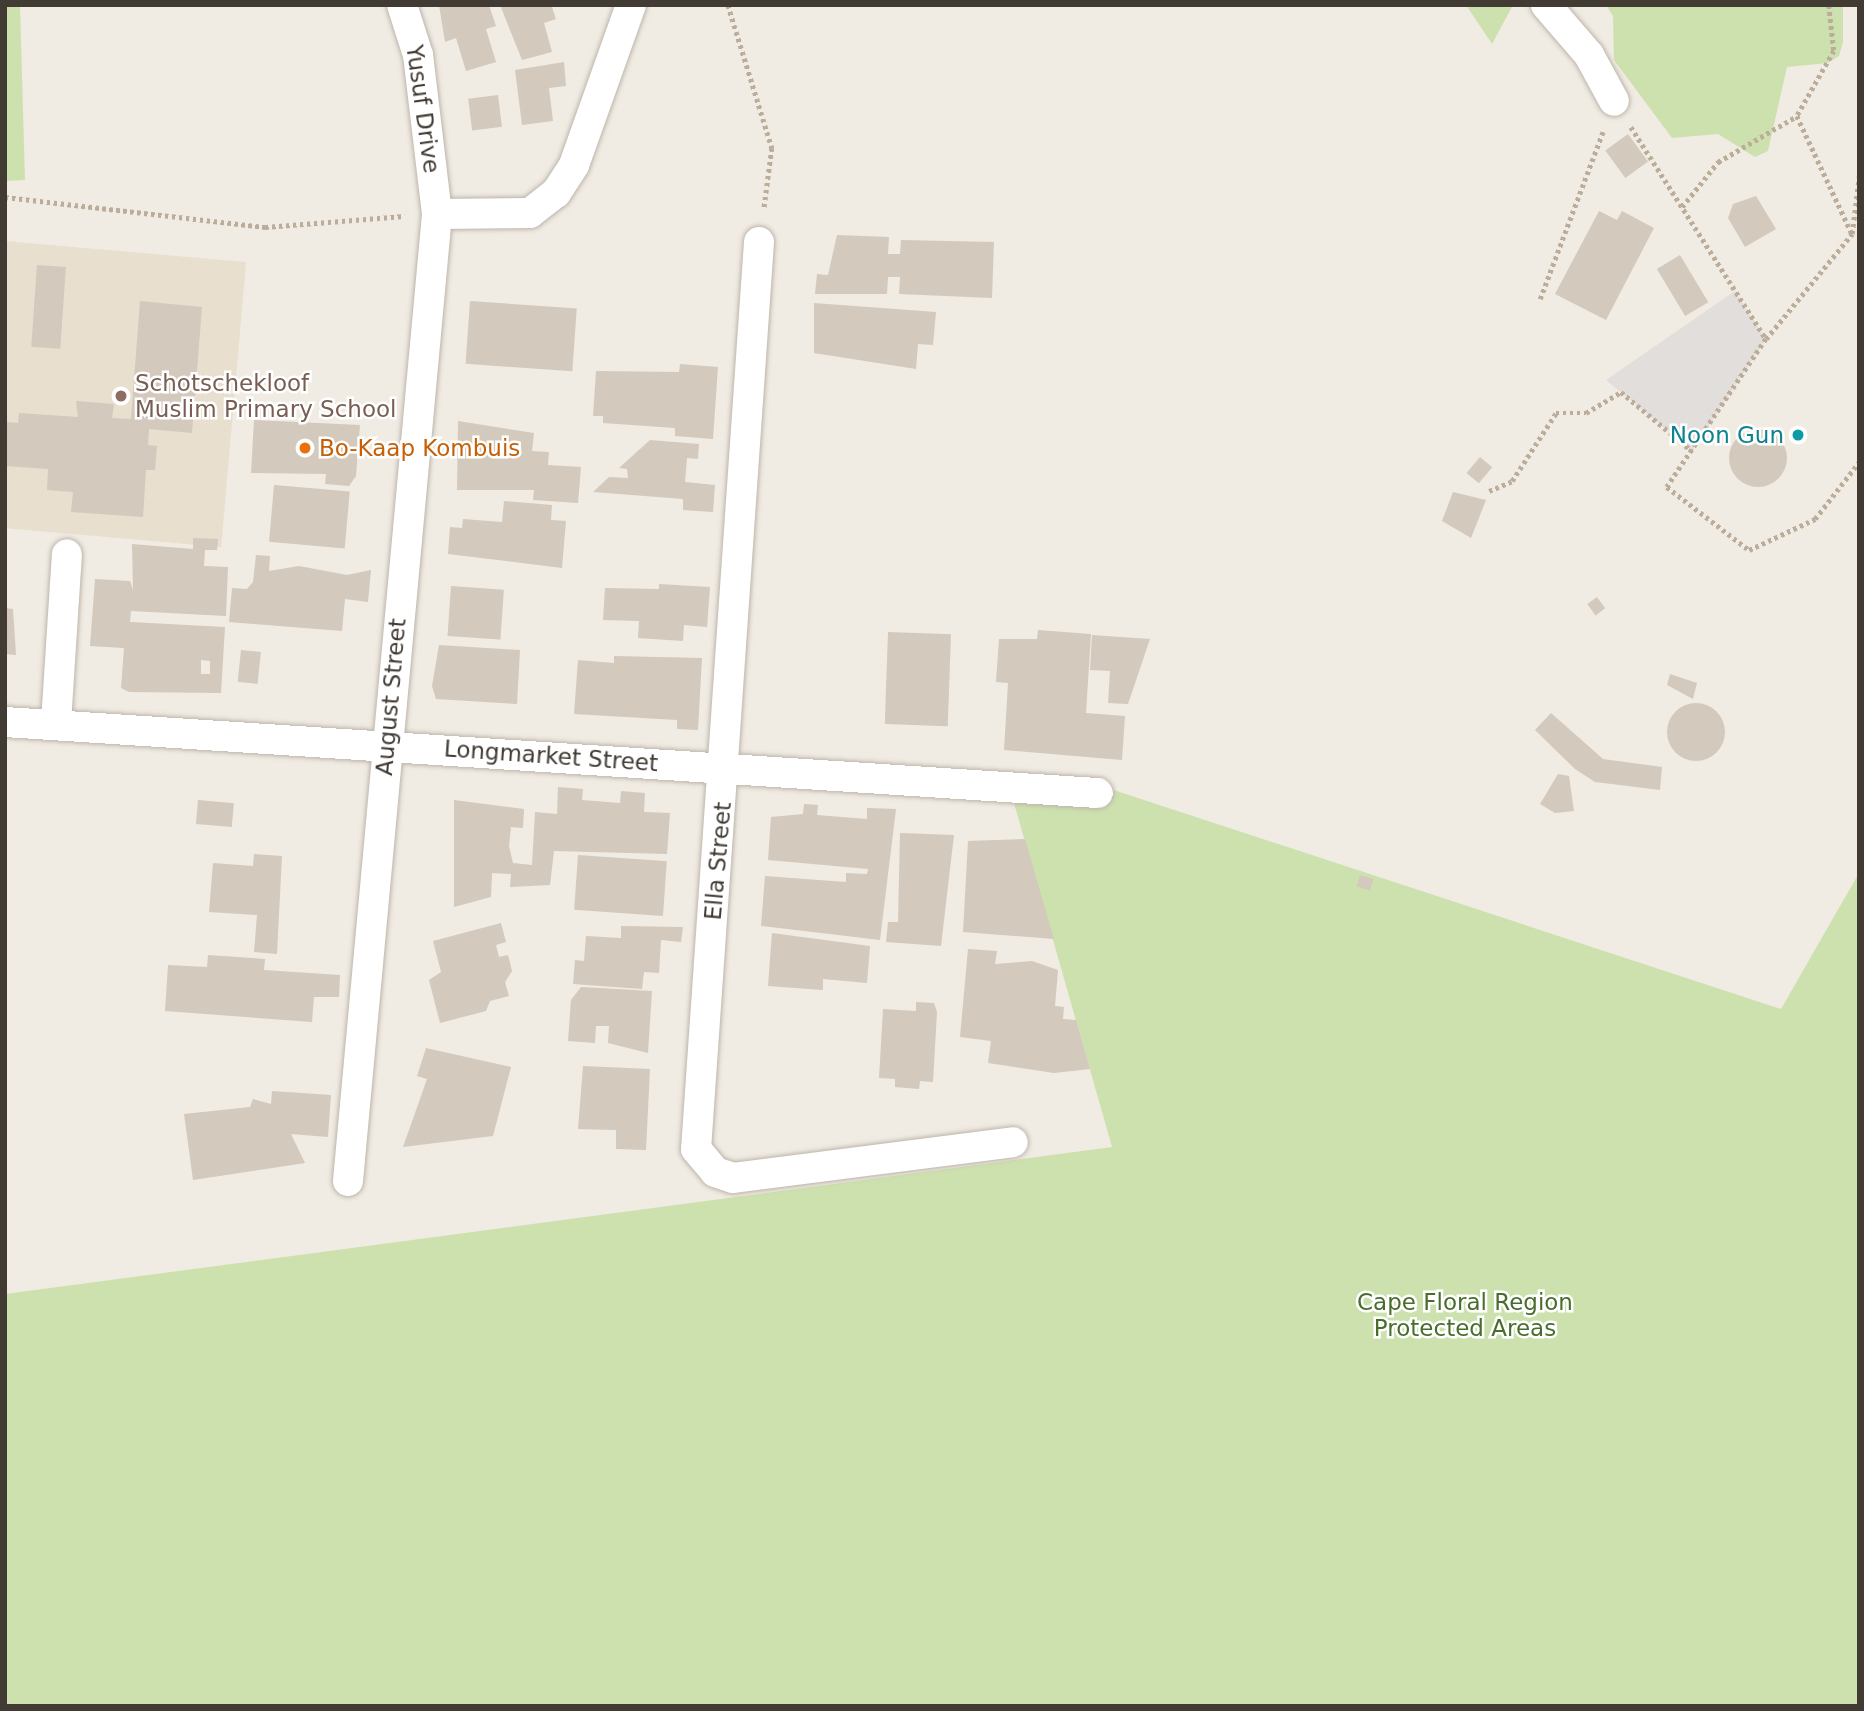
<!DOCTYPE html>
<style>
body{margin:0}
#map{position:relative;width:1864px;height:1711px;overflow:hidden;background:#f0ebe3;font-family:"DejaVu Sans",sans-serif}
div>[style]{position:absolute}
.education>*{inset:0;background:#e8dfce;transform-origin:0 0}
.green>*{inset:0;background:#cde1af}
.parking>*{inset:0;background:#e1dedb}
.building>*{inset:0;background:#d3c9bd;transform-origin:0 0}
.round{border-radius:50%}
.path>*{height:4.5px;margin-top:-2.25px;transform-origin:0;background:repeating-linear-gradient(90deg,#bbad99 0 3.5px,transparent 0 7px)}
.roads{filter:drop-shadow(0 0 2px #bdb5aa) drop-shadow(0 0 2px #bdb5aa)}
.minor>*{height:30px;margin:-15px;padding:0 15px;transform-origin:15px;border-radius:15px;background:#fff}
.dots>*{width:19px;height:19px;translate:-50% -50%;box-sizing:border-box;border:4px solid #fff;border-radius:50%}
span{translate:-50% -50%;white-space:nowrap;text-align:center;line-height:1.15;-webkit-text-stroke:5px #fff;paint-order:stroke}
.street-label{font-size:23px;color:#413b34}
.education-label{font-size:23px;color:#785e54}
.left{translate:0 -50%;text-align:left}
.culture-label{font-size:23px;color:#0d838f}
.right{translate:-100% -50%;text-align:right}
.food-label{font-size:23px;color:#c56008}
.park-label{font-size:23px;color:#496d2d}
.frame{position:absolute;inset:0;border:7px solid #413b34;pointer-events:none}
</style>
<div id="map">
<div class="education">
<div style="left:5px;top:241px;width:242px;height:286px;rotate:5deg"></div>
</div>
<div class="green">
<div style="clip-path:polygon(5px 5px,20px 5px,25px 180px,5px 181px)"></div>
<div style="clip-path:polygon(1466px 5px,1513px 5px,1492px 44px)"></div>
<div style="clip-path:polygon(1606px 5px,1843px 5px,1843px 42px,1839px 56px,1828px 63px,1787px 67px,1768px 151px,1755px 157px,1718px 134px,1672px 138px,1614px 60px,1613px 16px)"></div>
<div style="clip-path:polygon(1080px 779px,1781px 1009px,1859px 873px,1859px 1706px,5px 1706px,5px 1294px,1112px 1147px,1008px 782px)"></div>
</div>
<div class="parking">
<div style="clip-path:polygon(1735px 291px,1766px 339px,1692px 451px,1606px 380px)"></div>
</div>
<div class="building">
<div style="clip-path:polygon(439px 5px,489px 5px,496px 26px,486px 29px,496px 62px,466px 71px,456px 38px,445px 42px)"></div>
<div style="clip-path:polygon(500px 5px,552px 7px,556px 19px,544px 23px,552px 52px,522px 60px)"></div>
<div style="clip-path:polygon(564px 62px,566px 86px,549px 88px,553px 121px,522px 125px,515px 70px)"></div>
<div style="left:498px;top:95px;width:32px;height:30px;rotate:83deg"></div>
<div style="left:1628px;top:134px;width:34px;height:28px;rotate:54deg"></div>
<div style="clip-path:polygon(1756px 196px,1776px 229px,1745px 247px,1728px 218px,1733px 204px)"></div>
<div style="clip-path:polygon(1599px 211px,1617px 220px,1622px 211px,1654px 228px,1606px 320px,1555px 294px)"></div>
<div style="clip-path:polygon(837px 235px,889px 237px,888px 254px,900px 254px,901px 240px,994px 242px,992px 298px,899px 294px,900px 277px,888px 277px,887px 294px,815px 294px,817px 274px,828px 275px)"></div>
<div style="left:1680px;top:255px;width:55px;height:27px;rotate:59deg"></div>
<div style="left:37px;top:265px;width:29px;height:82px;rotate:4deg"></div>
<div style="clip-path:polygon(140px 301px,202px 307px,192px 433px,149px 429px,148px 445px,157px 446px,155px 470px,146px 470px,143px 517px,71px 512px,73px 492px,47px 490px,48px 469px,5px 466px,5px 422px,18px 423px,19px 413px,78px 417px,76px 401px,114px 404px,112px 418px,131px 419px)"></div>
<div style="left:470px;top:301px;width:107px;height:63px;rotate:4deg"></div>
<div style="clip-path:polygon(814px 303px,936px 312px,933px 345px,918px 344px,916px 369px,814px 353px)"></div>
<div style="clip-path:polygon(680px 364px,718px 367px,713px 439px,675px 436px,675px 428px,603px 423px,603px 416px,593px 416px,596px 371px,679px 372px)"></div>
<div style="clip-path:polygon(254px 420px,360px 425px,356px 476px,349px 486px,325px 484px,326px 474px,251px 473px)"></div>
<div style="clip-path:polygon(458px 421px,534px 433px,532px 451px,549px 452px,548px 465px,581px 467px,578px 503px,533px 500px,534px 490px,457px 490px)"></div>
<div class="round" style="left:1729px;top:429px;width:58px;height:58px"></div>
<div style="clip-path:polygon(650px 440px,699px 444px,698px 459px,687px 458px,685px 482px,715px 485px,713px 512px,683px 510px,683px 499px,593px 492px,609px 477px,628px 478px,627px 469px,619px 468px)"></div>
<div style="left:1480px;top:457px;width:16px;height:21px;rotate:40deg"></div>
<div style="left:274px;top:485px;width:76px;height:57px;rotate:5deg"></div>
<div style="clip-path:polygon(1453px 492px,1486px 500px,1471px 538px,1442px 521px)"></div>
<div style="clip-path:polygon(504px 501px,552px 505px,551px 520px,566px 521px,562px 568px,448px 554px,450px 527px,462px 528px,463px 519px,502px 522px)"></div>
<div style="clip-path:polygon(evenodd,193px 538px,218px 539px,217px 550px,205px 550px,204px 566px,228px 567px,226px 616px,131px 611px,130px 622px,225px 627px,221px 693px,129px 692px,121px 688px,124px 648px,90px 646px,95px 579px,130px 581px,133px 590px,132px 544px,193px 549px,193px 538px,201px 660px,210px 661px,210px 674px,201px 674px,201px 660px)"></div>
<div style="clip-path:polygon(256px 555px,270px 556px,269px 571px,299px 566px,347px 575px,371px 570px,368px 602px,345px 599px,342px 631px,229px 622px,232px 588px,247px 589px,253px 582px)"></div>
<div style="clip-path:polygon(659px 584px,710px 587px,707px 627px,684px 625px,683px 641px,638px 638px,639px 621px,603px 620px,605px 588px,659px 589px)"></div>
<div style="left:451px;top:586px;width:53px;height:50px;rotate:4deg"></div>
<div style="left:1597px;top:597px;width:14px;height:12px;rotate:54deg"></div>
<div style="clip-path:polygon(5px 608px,13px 609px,16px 655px,5px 654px)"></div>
<div style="clip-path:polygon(1038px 630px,1091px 634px,1086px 713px,1125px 716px,1122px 760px,1004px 750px,1008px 683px,996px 682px,999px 639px,1037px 639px)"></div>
<div style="left:888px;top:632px;width:63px;height:92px;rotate:2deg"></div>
<div style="clip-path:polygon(1092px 635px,1150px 639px,1128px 704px,1108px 703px,1110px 671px,1090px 670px)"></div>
<div style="clip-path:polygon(439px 645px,520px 650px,517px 704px,436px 699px,432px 686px)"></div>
<div style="left:241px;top:650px;width:20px;height:32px;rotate:6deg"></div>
<div style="clip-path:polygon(614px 656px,702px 658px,698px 730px,677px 729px,677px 720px,574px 714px,578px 660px,614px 663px)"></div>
<div style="clip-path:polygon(1670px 674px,1697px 683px,1693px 699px,1667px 685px)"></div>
<div class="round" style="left:1667px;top:703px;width:58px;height:58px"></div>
<div style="clip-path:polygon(1551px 713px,1603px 759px,1662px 767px,1660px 790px,1595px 782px,1575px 769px,1535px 730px)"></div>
<div style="clip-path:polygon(1558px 774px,1569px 776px,1574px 811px,1555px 813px,1540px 804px)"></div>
<div style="clip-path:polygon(558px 787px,583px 789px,582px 800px,620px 803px,621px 791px,645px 793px,644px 812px,670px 813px,667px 854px,554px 851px,550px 885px,510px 887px,511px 874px,492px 873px,491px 897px,454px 907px,454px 800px,524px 809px,523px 828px,511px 827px,509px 846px,513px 863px,532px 865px,535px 812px,557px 814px)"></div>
<div style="left:198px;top:800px;width:36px;height:24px;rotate:5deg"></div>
<div style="clip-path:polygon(804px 804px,818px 805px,817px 815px,867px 819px,867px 808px,896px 809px,880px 940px,761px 926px,765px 876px,846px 882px,846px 873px,867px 874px,868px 869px,768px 860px,771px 817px,803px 814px)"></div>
<div style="clip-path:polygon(900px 833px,954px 835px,941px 946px,886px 942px,888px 922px,898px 922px)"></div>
<div style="clip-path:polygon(1025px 839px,1054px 939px,963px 932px,968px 841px)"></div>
<div style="clip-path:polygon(254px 854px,282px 856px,277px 954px,254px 952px,257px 915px,209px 912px,213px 863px,253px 866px)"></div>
<div style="left:578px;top:855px;width:89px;height:55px;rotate:4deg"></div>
<div style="left:1360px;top:875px;width:14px;height:12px;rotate:17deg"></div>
<div style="clip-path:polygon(501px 923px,506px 942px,496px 945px,499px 957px,508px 955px,512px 971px,505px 982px,509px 996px,490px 1001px,486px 1011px,440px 1023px,429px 980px,441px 972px,433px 941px)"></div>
<div style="clip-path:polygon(621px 926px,683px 927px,681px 942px,661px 940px,659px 973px,644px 972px,642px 989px,573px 984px,575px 960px,584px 961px,586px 936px,621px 938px)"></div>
<div style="clip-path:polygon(772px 933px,870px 946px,867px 983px,823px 979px,823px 990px,768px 986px)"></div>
<div style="clip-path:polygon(968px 949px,997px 951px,995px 964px,1032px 961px,1058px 970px,1055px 1006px,1064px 1007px,1063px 1019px,1076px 1020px,1090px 1069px,1054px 1073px,988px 1063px,991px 1041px,960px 1037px)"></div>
<div style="clip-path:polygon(208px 955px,265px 959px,264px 970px,340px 975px,339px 997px,314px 997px,312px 1022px,165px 1011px,168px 965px,207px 967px)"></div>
<div style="clip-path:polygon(581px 987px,652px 991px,648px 1053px,608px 1043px,609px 1026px,596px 1026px,595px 1043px,568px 1041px,571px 1000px)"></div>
<div style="clip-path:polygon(916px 1002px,934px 1003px,937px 1012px,933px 1082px,920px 1081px,919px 1089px,895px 1087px,895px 1079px,879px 1078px,883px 1009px,916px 1011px)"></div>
<div style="clip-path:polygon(426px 1048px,511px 1067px,493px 1136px,403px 1147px,427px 1079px,417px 1076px)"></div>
<div style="clip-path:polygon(583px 1066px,650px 1069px,646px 1150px,616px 1149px,616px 1130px,578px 1129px)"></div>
<div style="clip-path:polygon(272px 1091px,331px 1095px,328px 1137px,291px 1134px,305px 1163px,193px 1180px,184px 1114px,250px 1107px,253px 1099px,271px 1104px)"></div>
</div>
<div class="path">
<div style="left:728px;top:5px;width:150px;rotate:72.9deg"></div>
<div style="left:772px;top:148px;width:63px;rotate:97.4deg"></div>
<div style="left:1829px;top:5px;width:46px;rotate:83.8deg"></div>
<div style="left:1834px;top:51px;width:75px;rotate:119.6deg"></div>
<div style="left:1797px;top:116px;width:130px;rotate:65deg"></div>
<div style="left:1631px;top:127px;width:251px;rotate:57.5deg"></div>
<div style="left:1766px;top:339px;width:178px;rotate:123.8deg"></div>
<div style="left:1667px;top:487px;width:103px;rotate:37.5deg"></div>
<div style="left:1749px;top:550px;width:73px;rotate:-25.2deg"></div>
<div style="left:1815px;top:519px;width:72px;rotate:-52.3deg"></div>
<div style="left:5px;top:197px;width:262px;rotate:6.6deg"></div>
<div style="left:265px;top:227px;width:140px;rotate:-4.5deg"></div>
<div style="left:1682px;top:207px;width:58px;rotate:-51.3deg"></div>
<div style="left:1718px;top:162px;width:91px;rotate:-30.2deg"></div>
<div style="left:1540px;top:299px;width:179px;rotate:-69.4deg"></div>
<div style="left:1766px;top:339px;width:136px;rotate:-50.7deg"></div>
<div style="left:1852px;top:234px;width:58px;rotate:-83.1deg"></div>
<div style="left:1489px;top:491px;width:25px;rotate:-23deg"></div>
<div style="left:1512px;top:481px;width:81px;rotate:-57.1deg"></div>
<div style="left:1556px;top:413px;width:30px"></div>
<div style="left:1586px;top:413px;width:41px;rotate:-31deg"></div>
<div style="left:1621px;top:392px;width:92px;rotate:39.7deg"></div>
</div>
<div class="roads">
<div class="minor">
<div style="left:1546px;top:5px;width:66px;rotate:49.3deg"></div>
<div style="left:1589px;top:55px;width:52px;rotate:61.5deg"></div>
<div style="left:437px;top:214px;width:93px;rotate:-0.6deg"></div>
<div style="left:530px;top:213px;width:33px;rotate:-38deg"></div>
<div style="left:556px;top:193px;width:33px;rotate:-57deg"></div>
<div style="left:574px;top:165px;width:170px;rotate:-70.4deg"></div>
<div style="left:759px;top:242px;width:909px;rotate:93.97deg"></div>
<div style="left:696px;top:1149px;width:30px;rotate:50deg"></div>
<div style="left:715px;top:1172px;width:19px;rotate:18deg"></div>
<div style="left:733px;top:1178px;width:282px;rotate:-7.3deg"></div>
<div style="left:5px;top:722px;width:1095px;rotate:3.72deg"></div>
<div style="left:56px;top:723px;width:169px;rotate:-86.3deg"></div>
<div style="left:348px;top:1181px;width:971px;rotate:-84.74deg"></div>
<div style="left:437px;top:214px;width:160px;rotate:-96.8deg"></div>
<div style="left:418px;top:55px;width:52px;rotate:-107.7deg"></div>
</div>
</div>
<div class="dots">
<div style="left:121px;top:396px;background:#8d6e63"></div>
<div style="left:1798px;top:435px;background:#0f9aa8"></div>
<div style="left:305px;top:448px;background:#e8710a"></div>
</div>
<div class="street-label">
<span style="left:423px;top:109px;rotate:82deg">Yusuf Drive</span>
<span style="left:391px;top:697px;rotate:-85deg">August Street</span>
<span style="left:551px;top:756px;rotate:4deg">Longmarket Street</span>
<span style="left:718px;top:861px;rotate:-85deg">Ella Street</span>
</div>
<div class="education-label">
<span class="left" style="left:135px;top:396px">Schotschekloof<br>Muslim Primary School</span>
</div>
<div class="culture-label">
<span class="right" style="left:1784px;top:435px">Noon Gun</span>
</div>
<div class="food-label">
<span class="left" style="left:319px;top:448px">Bo-Kaap Kombuis</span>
</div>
<div class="park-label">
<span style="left:1465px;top:1315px">Cape Floral Region<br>Protected Areas</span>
</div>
<div class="frame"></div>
</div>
